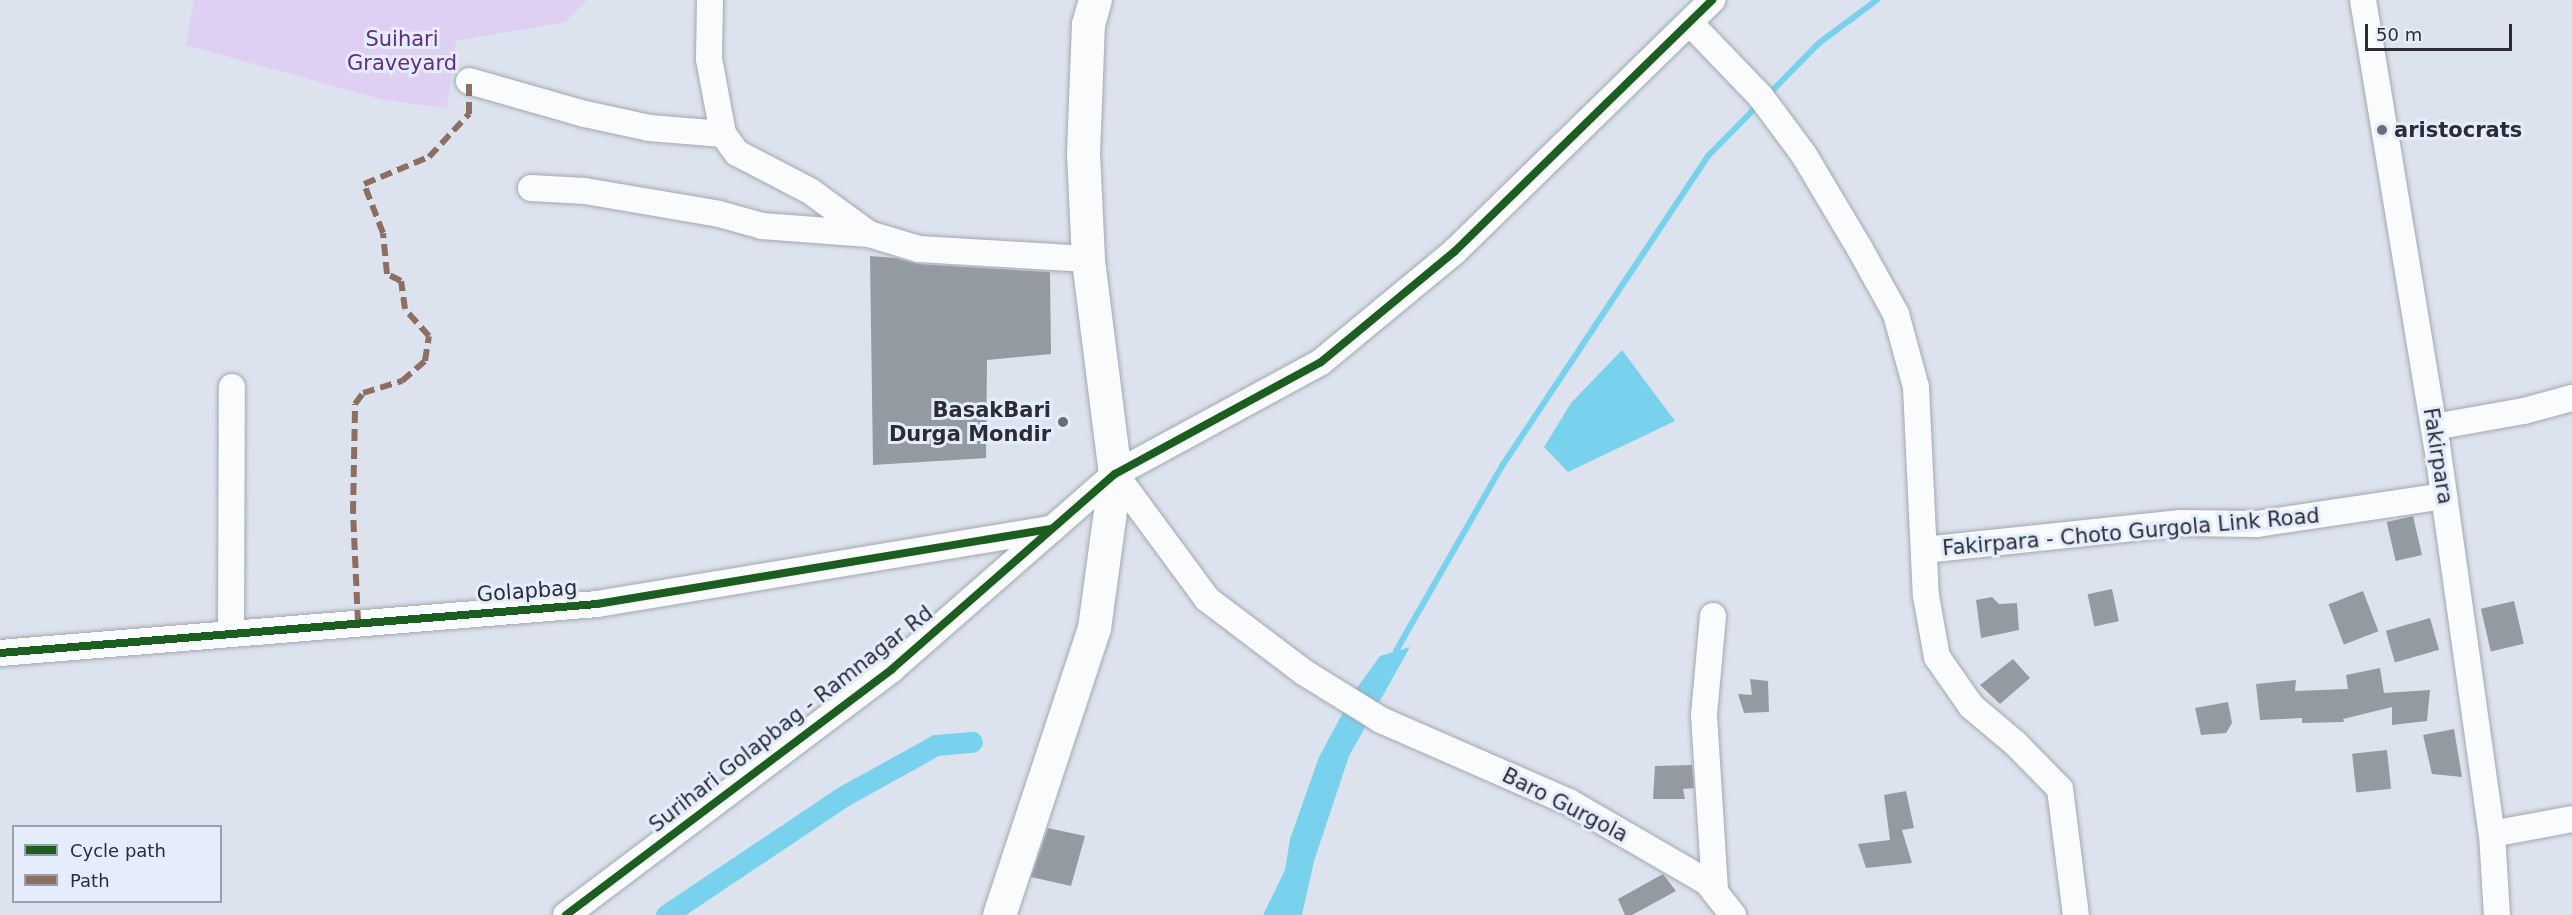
<!DOCTYPE html>
<style>
body{margin:0}
#map{position:relative;width:2572px;height:915px;overflow:hidden;background:#dde3ee;font-family:"DejaVu Sans",sans-serif}
div>[style]{position:absolute}
.green>*{inset:0;background:#dfd0f3}
.water>*{inset:0;background:#78d2ee}
.stream>*{height:6px;margin:-3px;padding:0 3px;transform-origin:3px;border-radius:3px;background:#78d2ee}
.canal>*{height:21px;margin:-10.5px;padding:0 10.5px;transform-origin:10.5px;border-radius:10.5px;background:#78d2ee}
.building>*{inset:0;background:#949aa2;transform-origin:0 0}
.roads{filter:drop-shadow(0 0 2px #a3a8b0) drop-shadow(0 0 2px #a3a8b0)}
.minor>*{height:26px;margin:-13px;padding:0 13px;transform-origin:13px;border-radius:13px;background:#fafbfc}
.highway>*{height:33px;margin:-16.5px;padding:0 16.5px;transform-origin:16.5px;border-radius:16.5px;background:#fafbfc}
.quiet>*{height:6px;margin-top:-3px;transform-origin:0;background:repeating-linear-gradient(90deg,#8d6e63 0 12px,transparent 0 18px)}
.cycleway>*{height:8px;margin:-4px;padding:0 4px;transform-origin:4px;border-radius:4px;background:#1b5e20}
.dots>*{width:16px;height:16px;translate:-50% -50%;box-sizing:border-box;border:3px solid #e5edfd;border-radius:50%}
span{translate:-50% -50%;white-space:nowrap;text-align:center;line-height:1.15;-webkit-text-stroke:6px #e5edfd;paint-order:stroke}
.park-label{font-size:21px;color:#652b86}
.poi-label{font-size:21px;color:#2a2d35;font-weight:700}
.left{translate:0 -50%;text-align:left}
.right{translate:-100% -50%;text-align:right}
.street-label{font-size:21px;color:#2a2d35}
.legend{position:absolute;left:12px;top:825px;width:210px;height:78px;box-sizing:border-box;background:#e5edfd;border:2px solid #9aa0ad;margin:0;padding:8px 10px;list-style:none;font-size:18px;color:#2a2d35}
.legend li{display:flex;align-items:center;gap:12px;height:30px}
.legend b{width:30px;border:2px solid #9aa0ad}
.scale{position:absolute;left:2365px;top:24px;width:147px;height:27px;box-sizing:border-box;border:3px solid #2a2d35;border-top:0;padding-left:8px;font-size:18px;line-height:21px;white-space:nowrap;color:#2a2d35;-webkit-text-stroke:4px #e5edfd;paint-order:stroke}
</style>
<div id="map">
<div class="green">
<div style="clip-path:polygon(194px 0,587px 0,565px 22px,456px 41px,447px 108px,384px 100px,186px 45px)"></div>
</div>
<div class="water">
<div style="clip-path:polygon(1622px 350px,1675px 421px,1568px 472px,1544px 447px,1571px 403px)"></div>
<div style="clip-path:polygon(1410px 647px,1349px 756px,1314px 861px,1302px 915px,1263px 915px,1285px 870px,1290px 839px,1319px 757px,1354px 692px,1380px 656px)"></div>
</div>
<div class="stream">
<div style="left:1767px;top:96px;width:74px;rotate:-45.5deg"></div>
<div style="left:1819px;top:43px;width:72px;rotate:-36.6deg"></div>
<div style="left:1396px;top:651px;width:213px;rotate:-60.2deg"></div>
<div style="left:1502px;top:466px;width:229px;rotate:-56.4deg"></div>
<div style="left:1629px;top:275px;width:143px;rotate:-56.4deg"></div>
<div style="left:1708px;top:156px;width:74px;rotate:-45.5deg"></div>
</div>
<div class="canal">
<div style="left:666px;top:915px;width:212px;rotate:-33.8deg"></div>
<div style="left:842px;top:797px;width:107px;rotate:-29deg"></div>
<div style="left:936px;top:745px;width:36px;rotate:-5deg"></div>
</div>
<div class="building">
<div style="clip-path:polygon(870px 256px,896px 258px,918px 264px,1050px 272px,1051px 354px,987px 360px,986px 458px,873px 465px)"></div>
<div style="left:2413px;top:516px;width:40px;height:27px;rotate:77deg"></div>
<div style="left:2112px;top:589px;width:33px;height:25px;rotate:78deg"></div>
<div style="left:2363px;top:591px;width:43px;height:37px;rotate:69deg"></div>
<div style="clip-path:polygon(1992px 597px,1999px 604px,2017px 603px,2019px 630px,1981px 638px,1976px 600px)"></div>
<div style="left:2514px;top:601px;width:44px;height:34px;rotate:77deg"></div>
<div style="left:2430px;top:618px;width:33px;height:46px;rotate:74deg"></div>
<div style="clip-path:polygon(2013px 659px,2030px 678px,2000px 704px,1980px 685px)"></div>
<div style="clip-path:polygon(2380px 668px,2384px 693px,2430px 690px,2427px 721px,2392px 725px,2392px 707px,2343px 719px,2344px 722px,2302px 723px,2302px 718px,2260px 720px,2256px 684px,2296px 680px,2295px 691px,2348px 689px,2346px 675px)"></div>
<div style="clip-path:polygon(1750px 679px,1768px 681px,1769px 712px,1744px 713px,1738px 694px,1752px 695px)"></div>
<div style="clip-path:polygon(2228px 702px,2232px 723px,2226px 733px,2201px 735px,2195px 708px)"></div>
<div style="clip-path:polygon(2454px 729px,2462px 777px,2432px 774px,2423px 735px)"></div>
<div style="left:2387px;top:750px;width:39px;height:35px;rotate:84deg"></div>
<div style="clip-path:polygon(1692px 765px,1694px 788px,1683px 789px,1685px 799px,1653px 799px,1655px 766px)"></div>
<div style="clip-path:polygon(1906px 791px,1914px 828px,1902px 830px,1912px 863px,1866px 868px,1858px 844px,1890px 840px,1884px 795px)"></div>
<div style="clip-path:polygon(1048px 828px,1085px 836px,1071px 886px,1031px 877px)"></div>
<div style="clip-path:polygon(1663px 874px,1676px 891px,1632px 915px,1625px 915px,1618px 899px)"></div>
</div>
<div class="roads">
<div class="minor">
<div style="left:710px;top:0;width:59px;rotate:91deg"></div>
<div style="left:709px;top:59px;width:76px;rotate:79.4deg"></div>
<div style="left:723px;top:134px;width:24px;rotate:54deg"></div>
<div style="left:737px;top:153px;width:82px;rotate:27.5deg"></div>
<div style="left:810px;top:191px;width:73px;rotate:36.1deg"></div>
<div style="left:869px;top:234px;width:52px;rotate:16.7deg"></div>
<div style="left:919px;top:249px;width:169px;rotate:3.4deg"></div>
<div style="left:2363px;top:0;width:451px;rotate:80.6deg"></div>
<div style="left:2437px;top:445px;width:393px;rotate:82deg"></div>
<div style="left:2492px;top:834px;width:81px;rotate:86.5deg"></div>
<div style="left:1690px;top:23px;width:103px;rotate:46.2deg"></div>
<div style="left:1761px;top:97px;width:72px;rotate:53.4deg"></div>
<div style="left:1804px;top:155px;width:109px;rotate:59.2deg"></div>
<div style="left:1860px;top:249px;width:74px;rotate:61deg"></div>
<div style="left:1896px;top:314px;width:76px;rotate:74.7deg"></div>
<div style="left:1916px;top:387px;width:209px;rotate:87.3deg"></div>
<div style="left:1926px;top:596px;width:62px;rotate:79.8deg"></div>
<div style="left:1937px;top:657px;width:60px;rotate:55.2deg"></div>
<div style="left:1971px;top:706px;width:57px;rotate:40.1deg"></div>
<div style="left:2015px;top:743px;width:64px;rotate:45.6deg"></div>
<div style="left:2060px;top:789px;width:127px;rotate:82.8deg"></div>
<div style="left:469px;top:81px;width:121px;rotate:15.9deg"></div>
<div style="left:585px;top:114px;width:66px;rotate:12.3deg"></div>
<div style="left:649px;top:128px;width:74px;rotate:4.6deg"></div>
<div style="left:531px;top:188px;width:54px;rotate:3.2deg"></div>
<div style="left:585px;top:191px;width:136px;rotate:9.7deg"></div>
<div style="left:719px;top:214px;width:45px;rotate:15.6deg"></div>
<div style="left:762px;top:226px;width:107px;rotate:4.3deg"></div>
<div style="left:2434px;top:427px;width:91px;rotate:-10.1deg"></div>
<div style="left:2524px;top:411px;width:50px;rotate:-15.2deg"></div>
<div style="left:1115px;top:474px;width:155px;rotate:53.6deg"></div>
<div style="left:1207px;top:599px;width:123px;rotate:37.1deg"></div>
<div style="left:1305px;top:673px;width:89px;rotate:31.7deg"></div>
<div style="left:1381px;top:720px;width:205px;rotate:23.6deg"></div>
<div style="left:1569px;top:802px;width:160px;rotate:30.1deg"></div>
<div style="left:1707px;top:882px;width:42px;rotate:51.8deg"></div>
<div style="left:1924px;top:550px;width:258px;rotate:-6deg"></div>
<div style="left:2181px;top:523px;width:76px;rotate:0.8deg"></div>
<div style="left:2257px;top:524px;width:189px;rotate:-8.5deg"></div>
<div style="left:1713px;top:616px;width:99px;rotate:95.2deg"></div>
<div style="left:1704px;top:715px;width:177px;rotate:86.4deg"></div>
<div style="left:231px;top:632px;width:245px;rotate:-89.8deg"></div>
<div style="left:0;top:653px;width:599px;rotate:-4.69deg"></div>
<div style="left:597px;top:604px;width:461px;rotate:-9.4deg"></div>
<div style="left:2492px;top:834px;width:81px;rotate:-10.6deg"></div>
<div style="left:566px;top:915px;width:408px;rotate:-37deg"></div>
<div style="left:892px;top:669px;width:296px;rotate:-41.2deg"></div>
<div style="left:1115px;top:474px;width:234px;rotate:-28.5deg"></div>
<div style="left:1321px;top:362px;width:173px;rotate:-39.6deg"></div>
<div style="left:1454px;top:252px;width:361px;rotate:-44.3deg"></div>
</div>
<div class="highway">
<div style="left:999px;top:915px;width:302px;rotate:-71.7deg"></div>
<div style="left:1094px;top:628px;width:155px;rotate:-82.2deg"></div>
<div style="left:1115px;top:474px;width:217px;rotate:-97.2deg"></div>
<div style="left:1088px;top:259px;width:106px;rotate:-92.7deg"></div>
<div style="left:1083px;top:153px;width:129px;rotate:-87.8deg"></div>
<div style="left:1088px;top:24px;width:25px;rotate:-74deg"></div>
</div>
</div>
<div class="quiet">
<div style="left:358px;top:622px;width:109px;rotate:-92.6deg"></div>
<div style="left:353px;top:513px;width:109px;rotate:-88.9deg"></div>
<div style="left:355px;top:404px;width:14px;rotate:-54deg"></div>
<div style="left:363px;top:393px;width:41px;rotate:-17.1deg"></div>
<div style="left:402px;top:381px;width:30px;rotate:-41deg"></div>
<div style="left:425px;top:361px;width:25px;rotate:-81deg"></div>
<div style="left:429px;top:336px;width:36px;rotate:-132deg"></div>
<div style="left:405px;top:309px;width:28px;rotate:-98deg"></div>
<div style="left:401px;top:281px;width:16px;rotate:-153deg"></div>
<div style="left:387px;top:274px;width:41px;rotate:-95.6deg"></div>
<div style="left:383px;top:233px;width:53px;rotate:-111.2deg"></div>
<div style="left:364px;top:184px;width:70px;rotate:-22.6deg"></div>
<div style="left:429px;top:157px;width:59px;rotate:-47.1deg"></div>
<div style="left:469px;top:114px;width:33px;rotate:-90deg"></div>
</div>
<div class="cycleway">
<div style="left:0;top:653px;width:599px;rotate:-4.69deg"></div>
<div style="left:597px;top:604px;width:460px;rotate:-9.4deg"></div>
<div style="left:566px;top:915px;width:408px;rotate:-37deg"></div>
<div style="left:892px;top:669px;width:296px;rotate:-41.2deg"></div>
<div style="left:1115px;top:474px;width:234px;rotate:-28.5deg"></div>
<div style="left:1321px;top:362px;width:173px;rotate:-39.6deg"></div>
<div style="left:1454px;top:252px;width:361px;rotate:-44.3deg"></div>
</div>
<div class="dots">
<div style="left:2382px;top:130px;background:#696d76"></div>
<div style="left:1063px;top:422px;background:#696d76"></div>
</div>
<div class="park-label">
<span style="left:402px;top:51px">Suihari<br>Graveyard</span>
</div>
<div class="poi-label">
<span class="left" style="left:2394px;top:130px">aristocrats</span>
<span class="right" style="left:1051px;top:422px">BasakBari<br>Durga Mondir</span>
</div>
<div class="street-label">
<span style="left:2438px;top:456px;rotate:81deg">Fakirpara</span>
<span style="left:2131px;top:532px;rotate:-5deg">Fakirpara - Choto Gurgola Link Road</span>
<span style="left:527px;top:591px;rotate:-4deg">Golapbag</span>
<span style="left:791px;top:719px;rotate:-38deg">Surihari Golapbag - Ramnagar Rd</span>
<span style="left:1565px;top:805px;rotate:27deg">Baro Gurgola</span>
</div>
<ul class="legend">
<li><b style="height:8px;background:#1b5e20"></b>Cycle path</li>
<li><b style="height:8px;background:#8d6e63"></b>Path</li>
</ul>
<div class="scale">50 m</div>
</div>
